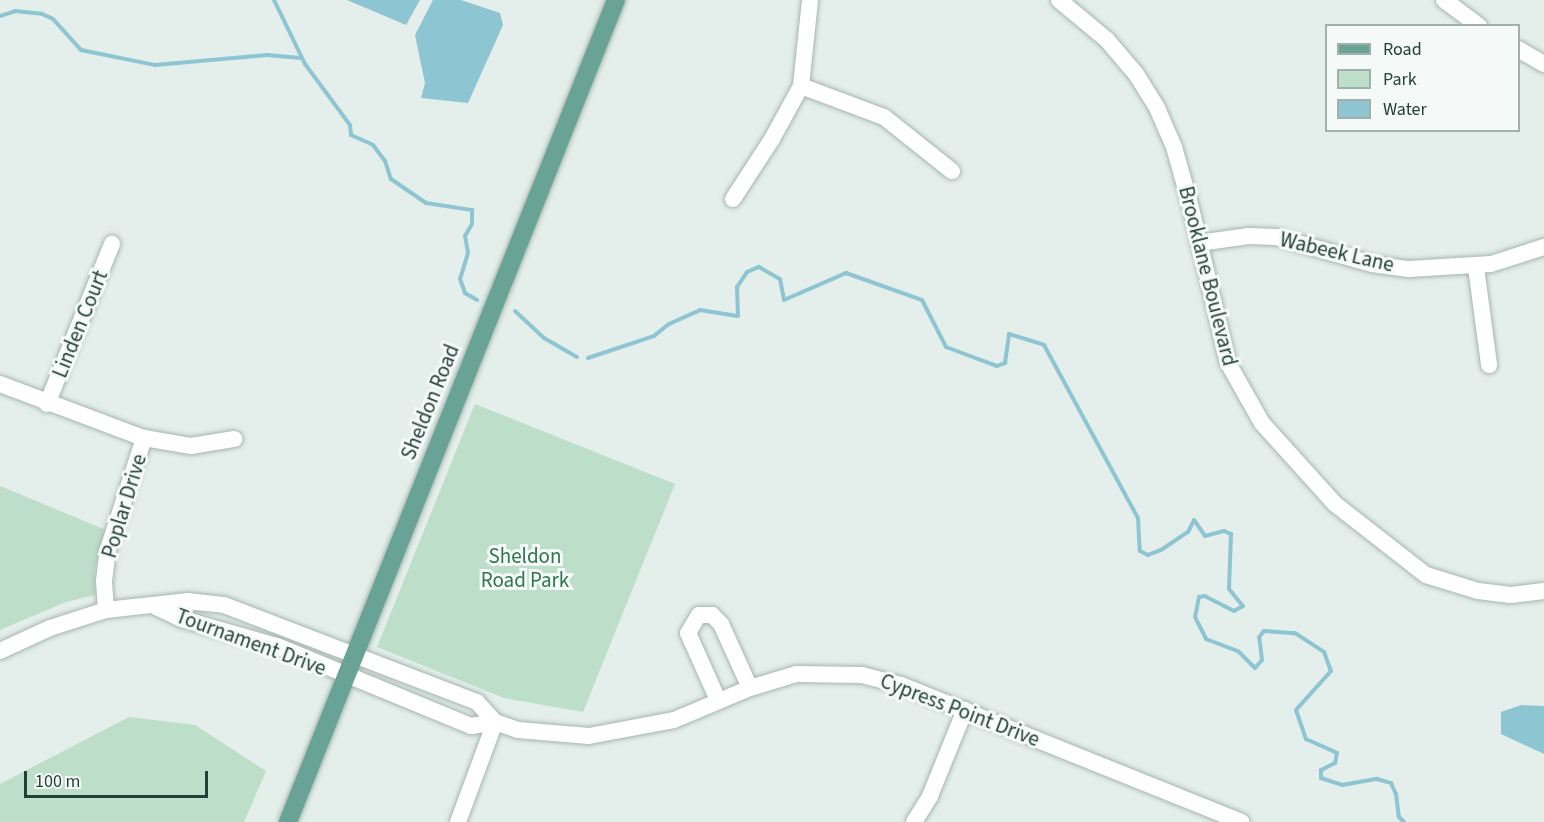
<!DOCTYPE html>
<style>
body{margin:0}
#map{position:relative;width:1544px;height:822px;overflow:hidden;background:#e4eeea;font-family:"Source Sans 3",sans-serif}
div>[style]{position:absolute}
.green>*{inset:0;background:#bddec8}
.water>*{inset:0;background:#8dc5d2}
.stream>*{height:4px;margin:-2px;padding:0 2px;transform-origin:2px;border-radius:2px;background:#8dc5d2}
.roads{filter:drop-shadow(0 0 2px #a6b6b1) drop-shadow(0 0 2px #a6b6b1)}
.minor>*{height:16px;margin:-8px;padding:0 8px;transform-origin:8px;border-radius:8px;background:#fff}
.major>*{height:18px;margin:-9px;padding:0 9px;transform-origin:9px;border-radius:9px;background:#69a396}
span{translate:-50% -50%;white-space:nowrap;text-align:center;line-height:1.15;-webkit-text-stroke:6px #f5faf8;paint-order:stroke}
.street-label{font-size:21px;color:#234039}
.park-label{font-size:21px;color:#2d774c}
.legend{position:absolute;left:1325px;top:24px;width:195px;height:108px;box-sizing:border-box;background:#f5faf8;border:2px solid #a1b0ac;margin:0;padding:8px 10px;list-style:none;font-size:18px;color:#234039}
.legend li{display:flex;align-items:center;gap:12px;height:30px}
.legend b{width:30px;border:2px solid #a1b0ac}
.scale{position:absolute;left:24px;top:771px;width:184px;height:27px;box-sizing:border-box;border:3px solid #234039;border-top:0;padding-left:8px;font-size:18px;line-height:21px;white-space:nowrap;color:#234039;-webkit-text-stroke:4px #f5faf8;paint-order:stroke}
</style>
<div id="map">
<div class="green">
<div style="clip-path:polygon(475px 404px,675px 484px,583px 712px,504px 698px,377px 647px)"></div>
<div style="clip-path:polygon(0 486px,106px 530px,95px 568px,95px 595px,66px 602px,0 630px)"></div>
<div style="clip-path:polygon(129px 717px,195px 725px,266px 771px,244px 822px,0 822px,0 784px)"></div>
</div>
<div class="water">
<div style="clip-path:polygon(347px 0,420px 0,406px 25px)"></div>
<div style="clip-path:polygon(433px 0,461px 0,500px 13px,503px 25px,468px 103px,421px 98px,425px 83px,415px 35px)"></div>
<div style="clip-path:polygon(1521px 705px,1544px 706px,1544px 754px,1501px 734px,1501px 712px)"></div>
</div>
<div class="stream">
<div style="left:274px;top:0;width:71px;rotate:64.2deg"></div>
<div style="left:305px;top:64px;width:76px;rotate:53.6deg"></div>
<div style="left:350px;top:125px;width:10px;rotate:84deg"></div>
<div style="left:351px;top:135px;width:24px;rotate:24deg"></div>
<div style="left:373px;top:145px;width:20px;rotate:53deg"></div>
<div style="left:385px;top:161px;width:19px;rotate:72deg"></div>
<div style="left:391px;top:179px;width:42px;rotate:34.4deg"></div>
<div style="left:426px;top:203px;width:47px;rotate:8.7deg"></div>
<div style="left:472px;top:210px;width:14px;rotate:90deg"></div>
<div style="left:472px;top:224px;width:14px;rotate:120deg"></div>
<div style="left:465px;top:236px;width:17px;rotate:80deg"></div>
<div style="left:468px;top:253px;width:27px;rotate:107deg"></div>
<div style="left:460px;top:279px;width:15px;rotate:70deg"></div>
<div style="left:465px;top:293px;width:14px;rotate:30deg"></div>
<div style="left:0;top:16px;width:16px;rotate:-18deg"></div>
<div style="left:15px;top:11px;width:27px;rotate:6deg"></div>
<div style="left:42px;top:14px;width:12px;rotate:24deg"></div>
<div style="left:53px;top:19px;width:42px;rotate:47.9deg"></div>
<div style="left:81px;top:50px;width:76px;rotate:11.5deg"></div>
<div style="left:155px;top:65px;width:112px;rotate:-5.1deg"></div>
<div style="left:267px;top:55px;width:34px;rotate:5deg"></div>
<div style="left:515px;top:311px;width:40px;rotate:43deg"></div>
<div style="left:544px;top:338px;width:38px;rotate:30deg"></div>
<div style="left:588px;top:358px;width:70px;rotate:-18.4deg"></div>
<div style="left:654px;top:336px;width:19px;rotate:-39deg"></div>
<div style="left:669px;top:324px;width:34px;rotate:-24deg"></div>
<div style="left:700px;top:310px;width:38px;rotate:9deg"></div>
<div style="left:738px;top:316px;width:29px;rotate:-92deg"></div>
<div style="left:737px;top:287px;width:18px;rotate:-56deg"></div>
<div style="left:747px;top:272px;width:13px;rotate:-23deg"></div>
<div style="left:759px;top:267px;width:24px;rotate:30deg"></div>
<div style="left:780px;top:279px;width:21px;rotate:79deg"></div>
<div style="left:784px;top:300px;width:68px;rotate:-23.5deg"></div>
<div style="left:846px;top:273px;width:81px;rotate:19.6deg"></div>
<div style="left:922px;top:300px;width:53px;rotate:62.9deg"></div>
<div style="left:946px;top:347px;width:54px;rotate:20.4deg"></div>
<div style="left:997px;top:366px;width:9px;rotate:-21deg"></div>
<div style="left:1005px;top:363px;width:29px;rotate:-82deg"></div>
<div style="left:1009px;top:334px;width:37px;rotate:17deg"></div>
<div style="left:1044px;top:345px;width:197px;rotate:61.5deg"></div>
<div style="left:1138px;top:518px;width:33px;rotate:87deg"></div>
<div style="left:1140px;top:551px;width:9px;rotate:27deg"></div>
<div style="left:1148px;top:555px;width:14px;rotate:-21deg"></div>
<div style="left:1161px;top:550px;width:32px;rotate:-34deg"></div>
<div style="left:1188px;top:532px;width:13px;rotate:-63deg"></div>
<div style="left:1194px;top:520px;width:19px;rotate:55deg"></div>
<div style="left:1205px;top:536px;width:20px;rotate:-15deg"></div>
<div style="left:1224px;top:531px;width:8px;rotate:23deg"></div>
<div style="left:1231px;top:534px;width:55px;rotate:92.1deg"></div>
<div style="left:1229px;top:589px;width:22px;rotate:51deg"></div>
<div style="left:1243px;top:606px;width:10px;rotate:151deg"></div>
<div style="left:1234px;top:611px;width:33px;rotate:-153deg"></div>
<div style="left:1205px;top:596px;width:6px;rotate:171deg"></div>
<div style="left:1199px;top:597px;width:20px;rotate:101deg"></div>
<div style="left:1195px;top:617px;width:25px;rotate:63deg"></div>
<div style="left:1206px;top:639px;width:34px;rotate:21deg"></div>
<div style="left:1238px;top:651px;width:24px;rotate:45deg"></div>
<div style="left:1255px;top:668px;width:11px;rotate:-49deg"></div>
<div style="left:1262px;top:660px;width:23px;rotate:-97deg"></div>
<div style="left:1259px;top:637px;width:8px;rotate:-50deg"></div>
<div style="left:1264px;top:631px;width:31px;rotate:4deg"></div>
<div style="left:1295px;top:633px;width:35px;rotate:33deg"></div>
<div style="left:1324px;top:652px;width:20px;rotate:70deg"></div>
<div style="left:1331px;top:671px;width:52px;rotate:131.9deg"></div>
<div style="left:1296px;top:710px;width:31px;rotate:71deg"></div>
<div style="left:1306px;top:739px;width:34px;rotate:24deg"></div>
<div style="left:1337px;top:753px;width:10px;rotate:101deg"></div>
<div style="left:1335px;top:763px;width:16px;rotate:153deg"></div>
<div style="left:1321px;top:770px;width:8px;rotate:90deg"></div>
<div style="left:1321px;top:778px;width:22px;rotate:18deg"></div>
<div style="left:1342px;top:785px;width:36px;rotate:-10deg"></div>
<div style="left:1377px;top:779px;width:15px;rotate:16deg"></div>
<div style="left:1391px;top:783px;width:12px;rotate:66deg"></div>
<div style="left:1396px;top:794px;width:23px;rotate:83deg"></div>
<div style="left:1399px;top:817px;width:7px;rotate:45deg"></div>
</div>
<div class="roads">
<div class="minor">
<div style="left:1059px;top:0;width:62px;rotate:39.8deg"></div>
<div style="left:1107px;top:40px;width:45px;rotate:49.5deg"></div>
<div style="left:1136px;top:74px;width:40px;rotate:58deg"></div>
<div style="left:1157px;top:108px;width:43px;rotate:66.4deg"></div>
<div style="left:1174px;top:147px;width:55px;rotate:74.2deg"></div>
<div style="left:1189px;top:200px;width:168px;rotate:76.5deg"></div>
<div style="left:1228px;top:363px;width:69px;rotate:60.5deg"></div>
<div style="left:1262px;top:423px;width:109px;rotate:48deg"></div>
<div style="left:1335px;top:504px;width:115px;rotate:38deg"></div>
<div style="left:1426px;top:575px;width:54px;rotate:17.1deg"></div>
<div style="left:1478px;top:591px;width:33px;rotate:7deg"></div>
<div style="left:1511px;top:595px;width:33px;rotate:-7deg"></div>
<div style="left:1444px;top:0;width:44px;rotate:36.6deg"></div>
<div style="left:1518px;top:49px;width:30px;rotate:30deg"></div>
<div style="left:801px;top:86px;width:89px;rotate:20.5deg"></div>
<div style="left:884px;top:117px;width:87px;rotate:38.5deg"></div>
<div style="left:733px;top:199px;width:72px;rotate:-57deg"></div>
<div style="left:772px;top:139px;width:60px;rotate:-61.3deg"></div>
<div style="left:801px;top:86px;width:86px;rotate:-84deg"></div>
<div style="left:1199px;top:243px;width:50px;rotate:-8deg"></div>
<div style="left:1249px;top:236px;width:27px;rotate:2deg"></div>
<div style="left:1276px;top:237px;width:100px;rotate:15.7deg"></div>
<div style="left:1372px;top:264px;width:37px;rotate:8deg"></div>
<div style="left:1409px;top:269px;width:82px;rotate:-3.5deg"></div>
<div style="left:1491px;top:264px;width:56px;rotate:-17.8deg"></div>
<div style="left:1476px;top:267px;width:99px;rotate:82.4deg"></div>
<div style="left:0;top:384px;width:154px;rotate:20.6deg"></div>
<div style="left:144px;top:438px;width:48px;rotate:9.7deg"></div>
<div style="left:191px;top:446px;width:44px;rotate:-9.2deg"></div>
<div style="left:47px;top:404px;width:173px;rotate:-67.9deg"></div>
<div style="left:156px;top:607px;width:29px;rotate:25deg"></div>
<div style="left:182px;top:619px;width:99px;rotate:15.9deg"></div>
<div style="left:277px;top:646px;width:210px;rotate:22.4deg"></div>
<div style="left:471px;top:726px;width:24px;rotate:-9deg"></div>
<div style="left:106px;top:610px;width:29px;rotate:-94deg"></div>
<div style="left:104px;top:581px;width:32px;rotate:-83deg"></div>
<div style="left:108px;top:549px;width:117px;rotate:-72deg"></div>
<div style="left:0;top:651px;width:55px;rotate:-24.7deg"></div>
<div style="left:50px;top:628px;width:59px;rotate:-17.8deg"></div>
<div style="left:106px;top:610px;width:81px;rotate:-6.3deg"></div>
<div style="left:187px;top:601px;width:37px;rotate:6deg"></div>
<div style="left:224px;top:605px;width:271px;rotate:21deg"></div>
<div style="left:477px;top:702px;width:27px;rotate:48deg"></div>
<div style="left:495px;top:722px;width:24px;rotate:19deg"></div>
<div style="left:518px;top:730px;width:71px;rotate:4.8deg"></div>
<div style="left:589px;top:736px;width:86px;rotate:-10.7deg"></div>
<div style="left:674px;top:720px;width:82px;rotate:-22.8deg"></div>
<div style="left:750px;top:688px;width:48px;rotate:-16.9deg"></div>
<div style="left:796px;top:674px;width:66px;rotate:0.9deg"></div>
<div style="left:862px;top:675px;width:40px;rotate:14.4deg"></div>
<div style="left:901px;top:685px;width:367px;rotate:21.9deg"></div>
<div style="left:718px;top:700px;width:73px;rotate:-114.1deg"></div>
<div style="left:688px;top:633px;width:21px;rotate:-59deg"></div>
<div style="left:699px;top:615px;width:13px"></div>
<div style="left:712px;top:615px;width:13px;rotate:45deg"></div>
<div style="left:721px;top:624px;width:70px;rotate:65.6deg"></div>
<div style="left:458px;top:822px;width:107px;rotate:-69.7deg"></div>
<div style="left:914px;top:822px;width:31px;rotate:-58deg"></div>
<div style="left:930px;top:796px;width:93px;rotate:-67.9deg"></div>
</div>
<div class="major">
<div style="left:288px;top:822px;width:885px;rotate:-68.25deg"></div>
</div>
</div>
<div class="street-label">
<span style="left:1337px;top:252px;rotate:13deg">Wabeek Lane</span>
<span style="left:1208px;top:276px;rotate:76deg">Brooklane Boulevard</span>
<span style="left:80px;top:324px;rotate:-68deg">Linden Court</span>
<span style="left:430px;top:402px;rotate:-68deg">Sheldon Road</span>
<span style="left:124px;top:506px;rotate:-73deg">Poplar Drive</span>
<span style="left:251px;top:642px;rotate:20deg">Tournament Drive</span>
<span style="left:960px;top:710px;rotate:21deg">Cypress Point Drive</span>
</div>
<div class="park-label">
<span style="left:525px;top:568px">Sheldon<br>Road Park</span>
</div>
<ul class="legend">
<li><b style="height:8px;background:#69a396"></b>Road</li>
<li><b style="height:16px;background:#bddec8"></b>Park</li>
<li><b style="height:16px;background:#8dc5d2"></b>Water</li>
</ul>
<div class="scale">100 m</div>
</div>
